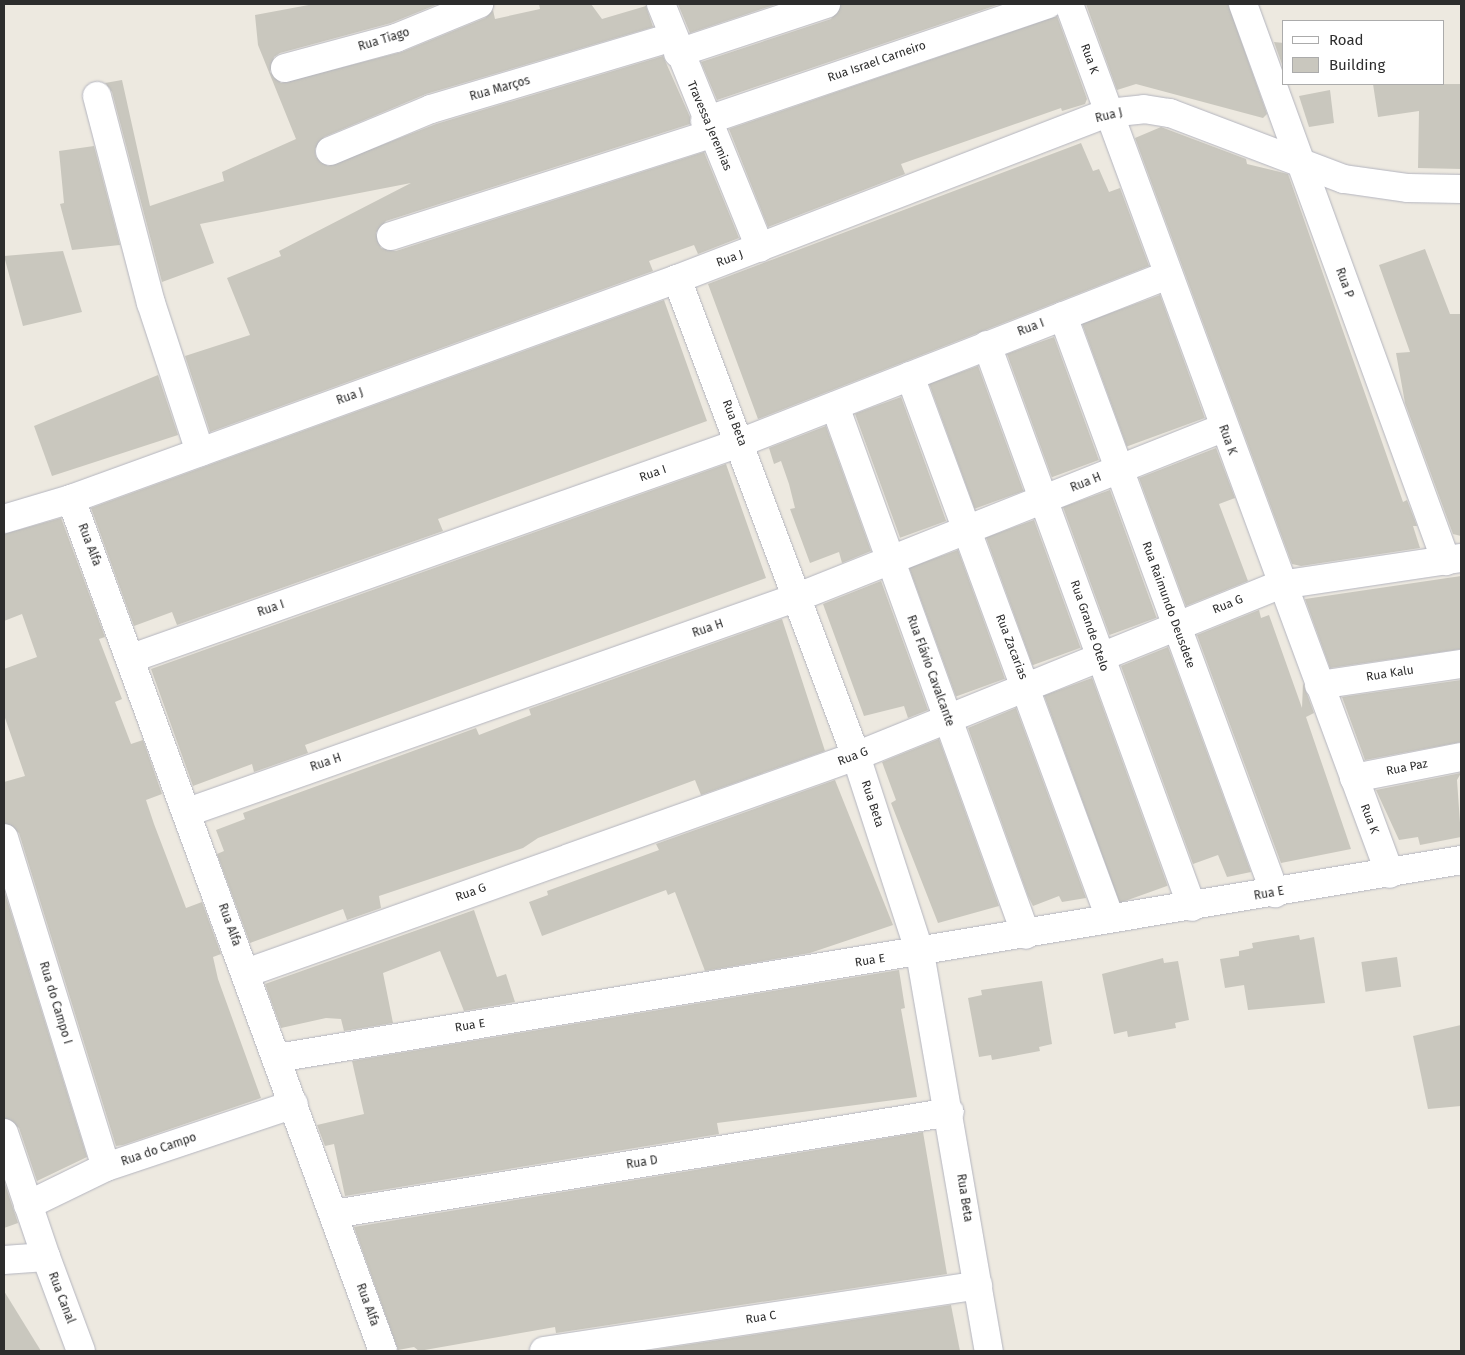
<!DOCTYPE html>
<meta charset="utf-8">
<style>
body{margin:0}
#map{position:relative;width:1465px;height:1355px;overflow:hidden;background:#ede9e0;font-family:"Fira Sans",sans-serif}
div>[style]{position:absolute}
.building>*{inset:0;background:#c9c7be;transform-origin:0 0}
.roads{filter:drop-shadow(0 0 1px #b4b5bf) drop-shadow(0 0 1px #b4b5bf)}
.minor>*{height:28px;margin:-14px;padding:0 14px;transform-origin:14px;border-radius:14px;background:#fff}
span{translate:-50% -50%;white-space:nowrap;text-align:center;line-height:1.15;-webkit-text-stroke:4px #fff;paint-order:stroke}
.street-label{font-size:12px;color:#2d2d2d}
.frame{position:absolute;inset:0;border:5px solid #2d2d2d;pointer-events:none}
.legend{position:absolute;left:1282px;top:20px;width:162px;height:65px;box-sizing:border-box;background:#fff;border:1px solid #ababab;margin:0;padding:6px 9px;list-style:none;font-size:15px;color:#2d2d2d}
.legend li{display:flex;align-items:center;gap:10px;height:25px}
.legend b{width:25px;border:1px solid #ababab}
</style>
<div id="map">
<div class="building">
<div style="clip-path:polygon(314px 4px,438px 4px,391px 23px,280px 53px,274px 57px,270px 72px,281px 83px,402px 52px,485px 18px,493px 10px,495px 19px,540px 9px,539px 4px,591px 4px,602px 19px,646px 6px,653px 27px,426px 94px,324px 137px,315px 149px,316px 157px,328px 166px,436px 124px,663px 56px,690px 117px,690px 124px,386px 221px,376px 233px,381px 248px,396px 251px,704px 152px,739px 238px,698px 254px,694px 245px,649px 261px,653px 271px,210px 432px,185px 356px,250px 335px,227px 278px,281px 256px,279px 251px,411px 183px,200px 224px,214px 263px,162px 282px,112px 92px,105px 83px,122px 80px,150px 206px,224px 181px,222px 172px,296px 139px,258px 45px,255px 15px)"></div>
<div style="clip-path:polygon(678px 4px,777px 4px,690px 33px)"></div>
<div style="clip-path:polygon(841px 4px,1000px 4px,717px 100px,701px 62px,831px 19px)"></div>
<div style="clip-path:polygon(1086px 4px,1228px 4px,1267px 114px,1263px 118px,1136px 84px,1117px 90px)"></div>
<div style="clip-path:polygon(1057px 16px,1087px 99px,1085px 104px,1062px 111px,1061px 108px,901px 164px,905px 174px,768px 227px,729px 129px)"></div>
<div style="clip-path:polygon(1274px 42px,1284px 43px,1284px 70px)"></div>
<div style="clip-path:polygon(1373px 84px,1461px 84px,1461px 169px,1418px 168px,1419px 111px,1378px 117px)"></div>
<div style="clip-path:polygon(1330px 90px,1334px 123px,1309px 127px,1299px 96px)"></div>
<div style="clip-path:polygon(1161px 127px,1246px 159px,1247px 164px,1288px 174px,1403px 502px,1407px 500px,1417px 526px,1413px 526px,1420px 548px,1301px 566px,1292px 564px,1135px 138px)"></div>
<div style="clip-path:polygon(1081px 143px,1093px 171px,1099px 169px,1109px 192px,1120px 188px,1149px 266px,758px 419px,708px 284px)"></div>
<div style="clip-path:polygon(94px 146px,120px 245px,72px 250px,60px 204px,64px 203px,59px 151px)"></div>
<div style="clip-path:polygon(1425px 249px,1450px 314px,1461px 314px,1461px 536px,1453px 534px,1405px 403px,1396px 353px,1410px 352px,1379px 265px)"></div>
<div style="clip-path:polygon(63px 251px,82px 312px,23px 326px,4px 256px)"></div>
<div style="left:1160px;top:295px;width:131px;height:83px;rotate:70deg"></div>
<div style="clip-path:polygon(664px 300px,707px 421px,438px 519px,443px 531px,177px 625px,172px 612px,134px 626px,91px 508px)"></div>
<div style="left:1054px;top:337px;width:131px;height:50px;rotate:70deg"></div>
<div style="left:978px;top:366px;width:133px;height:52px;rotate:70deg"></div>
<div style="clip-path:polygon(158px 375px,178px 435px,52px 476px,34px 426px)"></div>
<div style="left:901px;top:397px;width:132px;height:49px;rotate:70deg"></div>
<div style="clip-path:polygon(826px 426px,871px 551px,842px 563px,839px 552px,810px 563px,790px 509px,795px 508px,789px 484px,781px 461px,774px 464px,769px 448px)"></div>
<div style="clip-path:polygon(1216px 448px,1235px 498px,1219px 504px,1248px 581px,1186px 606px,1139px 478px)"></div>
<div style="clip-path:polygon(726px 464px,766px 578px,305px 745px,308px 753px,254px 772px,252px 764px,193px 786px,151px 669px)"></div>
<div style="left:1110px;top:490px;width:136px;height:50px;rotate:70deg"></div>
<div style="clip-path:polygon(61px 518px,105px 637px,99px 639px,122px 699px,115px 702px,131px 744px,143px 740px,162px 794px,146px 800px,154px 824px,186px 908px,202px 902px,221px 954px,213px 957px,218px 979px,261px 1098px,123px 1145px,116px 1146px,19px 833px,4px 823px,4px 782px,25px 776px,4px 715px,4px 669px,37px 657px,22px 614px,4px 621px,4px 534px)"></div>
<div style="left:1034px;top:520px;width:136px;height:51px;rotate:70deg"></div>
<div style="left:958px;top:550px;width:137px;height:52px;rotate:70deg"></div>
<div style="clip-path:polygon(1461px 576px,1461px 649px,1330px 668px,1305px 599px)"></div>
<div style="clip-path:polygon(881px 581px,928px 710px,908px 718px,904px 706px,864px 716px,823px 604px)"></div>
<div style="clip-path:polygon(1259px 610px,1261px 618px,1269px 615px,1302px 708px,1303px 683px,1314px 713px,1306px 717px,1351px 849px,1281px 863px,1197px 635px)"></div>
<div style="clip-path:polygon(782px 619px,825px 751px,701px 795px,695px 780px,538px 838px,523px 848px,379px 896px,381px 908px,347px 920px,343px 909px,250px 943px,217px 854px,224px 851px,216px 830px,245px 819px,243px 813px,476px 728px,479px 735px,531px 715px,529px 709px)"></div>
<div style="clip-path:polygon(1168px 647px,1251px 872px,1227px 877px,1218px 855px,1193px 864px,1121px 666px)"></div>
<div style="left:1092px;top:678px;width:221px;height:51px;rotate:70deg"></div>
<div style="clip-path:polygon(1461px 680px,1461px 742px,1365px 760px,1342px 697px)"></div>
<div style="clip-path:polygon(1016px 708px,1086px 898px,1062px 902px,1059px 896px,1033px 906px,1028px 896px,968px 728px)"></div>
<div style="clip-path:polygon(939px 739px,999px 906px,938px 923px,891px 803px,896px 800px,882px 762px)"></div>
<div style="clip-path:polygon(1461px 773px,1457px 780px,1461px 837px,1420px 845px,1418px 837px,1399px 840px,1376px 790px)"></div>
<div style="clip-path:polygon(835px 780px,893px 925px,810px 953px,705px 971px,675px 892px,668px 895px,666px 890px,542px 936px,529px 902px,548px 895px,547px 891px,659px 850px,656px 844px)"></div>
<div style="clip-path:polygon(4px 890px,87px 1157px,37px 1181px,19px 1128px,4px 1118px)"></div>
<div style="clip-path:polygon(474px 910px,497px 977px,506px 974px,515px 1002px,464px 1011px,440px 951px,383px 973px,393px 1023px,344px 1031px,341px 1019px,326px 1018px,281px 1028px,265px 984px)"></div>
<div style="clip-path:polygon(1299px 935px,1300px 940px,1314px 937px,1325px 1003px,1248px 1010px,1244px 985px,1225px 988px,1220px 959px,1239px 956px,1239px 951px,1253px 948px,1252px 943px)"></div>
<div style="left:1397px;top:957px;width:30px;height:36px;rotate:82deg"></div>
<div style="clip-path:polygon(1163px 958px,1164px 963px,1178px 961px,1189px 1020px,1175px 1023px,1176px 1028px,1128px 1037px,1127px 1031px,1114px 1034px,1102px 974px)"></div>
<div style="clip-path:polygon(899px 970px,905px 1008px,901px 1009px,917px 1097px,717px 1123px,719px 1134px,345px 1196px,334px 1144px,325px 1146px,317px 1125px,364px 1114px,352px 1061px)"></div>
<div style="clip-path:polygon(1042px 981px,1052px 1044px,1039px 1047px,1040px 1051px,992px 1060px,991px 1055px,979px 1057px,968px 998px,982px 995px,981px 990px)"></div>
<div style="clip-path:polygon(1461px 1025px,1461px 1106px,1428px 1109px,1413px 1036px)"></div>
<div style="clip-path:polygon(923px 1132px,947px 1274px,556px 1333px,555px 1327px,419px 1351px,414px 1347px,398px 1350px,354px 1227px)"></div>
<div style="clip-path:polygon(4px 1181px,18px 1223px,4px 1228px)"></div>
<div style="clip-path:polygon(4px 1291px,41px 1351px,4px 1351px)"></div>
<div style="clip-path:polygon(951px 1305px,960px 1351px,646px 1351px)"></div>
</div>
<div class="roads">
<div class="minor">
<div style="left:661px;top:4px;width:263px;rotate:67.9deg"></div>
<div style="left:1069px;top:4px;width:927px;rotate:69.75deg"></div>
<div style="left:1243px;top:4px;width:593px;rotate:69.98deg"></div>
<div style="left:678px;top:53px;width:156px;rotate:-18.3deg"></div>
<div style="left:285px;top:68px;width:115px;rotate:-15.1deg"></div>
<div style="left:396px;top:38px;width:90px;rotate:-22.3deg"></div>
<div style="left:97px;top:96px;width:214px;rotate:75.4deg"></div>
<div style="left:151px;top:303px;width:157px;rotate:71.8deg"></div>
<div style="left:705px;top:121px;width:362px;rotate:-18.8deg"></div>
<div style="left:330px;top:151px;width:109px;rotate:-22.6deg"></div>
<div style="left:431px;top:109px;width:252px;rotate:-16.6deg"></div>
<div style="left:391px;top:236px;width:336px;rotate:-17.7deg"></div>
<div style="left:677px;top:279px;width:509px;rotate:69.43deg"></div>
<div style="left:856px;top:756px;width:207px;rotate:72deg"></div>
<div style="left:920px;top:953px;width:404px;rotate:80.2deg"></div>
<div style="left:1063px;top:316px;width:615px;rotate:69.83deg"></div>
<div style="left:987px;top:345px;width:598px;rotate:69.96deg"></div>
<div style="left:910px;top:376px;width:578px;rotate:69.75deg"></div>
<div style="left:835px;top:406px;width:562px;rotate:70.15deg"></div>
<div style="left:71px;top:499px;width:907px;rotate:69.89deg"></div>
<div style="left:4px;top:519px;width:70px;rotate:-16.6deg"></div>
<div style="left:71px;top:499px;width:645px;rotate:-19.95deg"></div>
<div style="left:677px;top:279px;width:462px;rotate:-21.1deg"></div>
<div style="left:1108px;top:113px;width:36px;rotate:-6deg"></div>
<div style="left:1144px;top:109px;width:26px;rotate:9deg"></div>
<div style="left:1170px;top:113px;width:186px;rotate:20.8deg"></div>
<div style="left:1344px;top:179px;width:65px;rotate:8deg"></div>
<div style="left:1408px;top:188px;width:53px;rotate:1.1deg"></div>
<div style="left:132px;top:658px;width:647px;rotate:-19.5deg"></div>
<div style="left:742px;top:442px;width:458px;rotate:-21.4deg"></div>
<div style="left:1319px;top:685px;width:144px;rotate:-8.4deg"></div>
<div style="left:1354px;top:778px;width:109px;rotate:-11.1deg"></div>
<div style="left:188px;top:812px;width:647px;rotate:-19.42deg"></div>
<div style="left:798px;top:597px;width:457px;rotate:-21.7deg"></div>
<div style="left:4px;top:838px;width:344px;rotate:72.8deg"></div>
<div style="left:246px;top:973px;width:647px;rotate:-19.58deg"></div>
<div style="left:856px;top:756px;width:457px;rotate:-22deg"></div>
<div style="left:1280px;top:585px;width:183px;rotate:-8.5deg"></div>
<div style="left:277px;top:1058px;width:1200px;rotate:-9.49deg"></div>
<div style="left:4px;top:1133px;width:131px;rotate:71.3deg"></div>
<div style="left:28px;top:1205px;width:87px;rotate:-26deg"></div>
<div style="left:106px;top:1167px;width:198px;rotate:-18.5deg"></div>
<div style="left:334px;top:1214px;width:624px;rotate:-9.4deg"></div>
<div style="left:4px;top:1260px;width:42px;rotate:-4.1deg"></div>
<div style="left:46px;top:1257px;width:100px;rotate:69.6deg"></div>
<div style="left:544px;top:1351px;width:439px;rotate:-8.6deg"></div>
</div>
</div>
<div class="street-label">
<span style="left:384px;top:40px;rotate:-17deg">Rua Tiago</span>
<span style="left:1089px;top:59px;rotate:70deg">Rua K</span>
<span style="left:877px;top:62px;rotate:-19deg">Rua Israel Carneiro</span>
<span style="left:500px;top:89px;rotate:-16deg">Rua Marços</span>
<span style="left:1109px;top:116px;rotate:-14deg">Rua J</span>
<span style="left:709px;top:126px;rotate:67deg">Travessa Jeremias</span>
<span style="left:730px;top:259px;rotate:-20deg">Rua J</span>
<span style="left:1344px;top:283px;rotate:70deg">Rua P</span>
<span style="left:1031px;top:328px;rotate:-21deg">Rua I</span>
<span style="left:350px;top:397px;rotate:-20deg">Rua J</span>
<span style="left:734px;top:423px;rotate:69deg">Rua Beta</span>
<span style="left:1227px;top:440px;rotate:70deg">Rua K</span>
<span style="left:653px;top:474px;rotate:-19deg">Rua I</span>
<span style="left:1086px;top:483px;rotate:-22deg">Rua H</span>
<span style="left:89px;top:545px;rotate:69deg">Rua Alfa</span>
<span style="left:1168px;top:605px;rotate:70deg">Rua Raimundo Deusdete</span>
<span style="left:1228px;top:605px;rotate:-22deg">Rua G</span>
<span style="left:271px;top:609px;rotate:-19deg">Rua I</span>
<span style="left:1089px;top:626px;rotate:71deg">Rua Grande Otelo</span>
<span style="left:708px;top:629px;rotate:-19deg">Rua H</span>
<span style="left:1011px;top:647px;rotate:69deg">Rua Zacarias</span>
<span style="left:930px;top:671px;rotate:70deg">Rua Flávio Cavalcante</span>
<span style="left:1390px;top:674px;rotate:-9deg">Rua Kalu</span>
<span style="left:853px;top:757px;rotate:-21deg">Rua G</span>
<span style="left:326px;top:763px;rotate:-19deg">Rua H</span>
<span style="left:1407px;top:768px;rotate:-11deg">Rua Paz</span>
<span style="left:872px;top:804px;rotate:72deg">Rua Beta</span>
<span style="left:1369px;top:819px;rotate:69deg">Rua K</span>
<span style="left:471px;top:893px;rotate:-20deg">Rua G</span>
<span style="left:1269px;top:894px;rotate:-10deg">Rua E</span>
<span style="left:229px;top:925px;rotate:70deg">Rua Alfa</span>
<span style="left:870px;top:961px;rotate:-9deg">Rua E</span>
<span style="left:55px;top:1003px;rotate:73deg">Rua do Campo I</span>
<span style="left:470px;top:1026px;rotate:-9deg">Rua E</span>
<span style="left:159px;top:1150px;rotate:-19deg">Rua do Campo</span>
<span style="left:642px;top:1163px;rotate:-9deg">Rua D</span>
<span style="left:964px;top:1198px;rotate:81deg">Rua Beta</span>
<span style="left:61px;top:1298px;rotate:69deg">Rua Canal</span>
<span style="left:367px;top:1305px;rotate:70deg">Rua Alfa</span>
<span style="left:761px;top:1318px;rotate:-9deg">Rua C</span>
</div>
<div class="frame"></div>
<ul class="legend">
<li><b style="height:6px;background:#fff"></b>Road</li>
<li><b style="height:14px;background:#c9c7be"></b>Building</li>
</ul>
</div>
